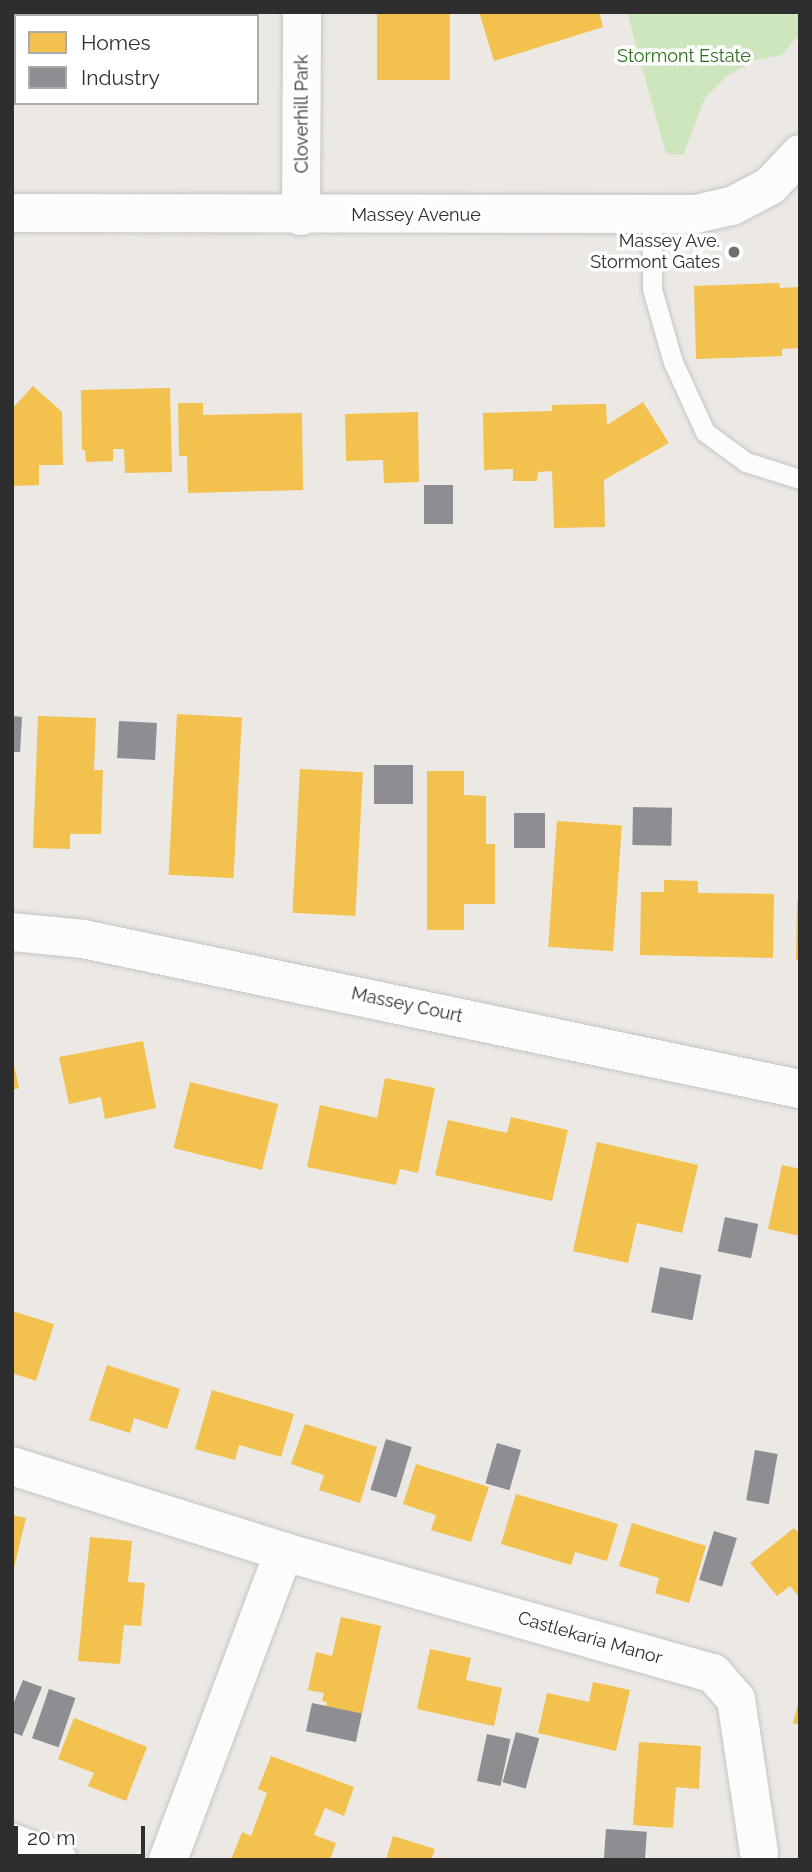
<!DOCTYPE html>
<style>
body{margin:0}
#map{position:relative;width:812px;height:1872px;overflow:hidden;background:#ece8e4;font-family:Raleway,sans-serif}
div>[style]{position:absolute}
.green>*{inset:0;background:#cee6be}
.homes>*{inset:0;background:#f2c14e;transform-origin:0 0}
.industry>*{inset:0;background:#8d8d92;transform-origin:0 0}
.roads{filter:drop-shadow(0 0 2px #c5c4c5) drop-shadow(0 0 2px #c5c4c5)}
.lane>*{height:19px;margin:-9.5px;padding:0 9.5px;transform-origin:9.5px;border-radius:9.5px;background:#fcfcfb}
.street>*{height:38px;margin:-19px;padding:0 19px;transform-origin:19px;border-radius:19px;background:#fcfcfb}
.secondary>*{height:38px;margin:-19px;padding:0 19px;transform-origin:19px;border-radius:19px;background:#fcfcfb}
.dots>*{width:19px;height:19px;translate:-50% -50%;box-sizing:border-box;border:4px solid #fff;border-radius:50%}
span{translate:-50% -50%;white-space:nowrap;text-align:center;line-height:1.15;-webkit-text-stroke:7px #fff;paint-order:stroke}
.park-label{font-size:18px;color:#2c6e1b}
.street-label{font-size:18px;color:#2e2e2e}
.poi-label{font-size:18px;color:#2e2e2e}
.right{translate:-100% -50%;text-align:right}
.frame{position:absolute;inset:0;border:14px solid #2e2e2e;pointer-events:none}
.legend{position:absolute;left:14px;top:14px;width:245px;height:91px;box-sizing:border-box;background:#fff;border:2px solid #ababab;margin:0;padding:9px 12px;list-style:none;font-size:21px;color:#2e2e2e}
.legend li{display:flex;align-items:center;gap:14px;height:35px}
.legend b{width:35px;border:2px solid #ababab}
.scale{position:absolute;left:14px;top:1826px;width:131px;height:32px;box-sizing:border-box;border:4px solid #2e2e2e;border-top:0;padding-left:9px;font-size:21px;line-height:24px;white-space:nowrap;color:#2e2e2e;-webkit-text-stroke:5px #fff;paint-order:stroke}
</style>
<div id="map">
<div class="green">
<div style="clip-path:polygon(627px 12px,800px 12px,800px 41px,796px 38px,782px 55px,756px 60px,727px 76px,705px 98px,683px 155px,666px 154px)"></div>
</div>
<div class="homes">
<div style="clip-path:polygon(12px 12px,29px 12px,29px 16px,16px 16px,16px 64px,12px 64px)"></div>
<div style="left:59px;top:12px;width:89px;height:4px"></div>
<div style="left:160px;top:12px;width:32px;height:4px"></div>
<div style="left:377px;top:12px;width:73px;height:68px"></div>
<div style="clip-path:polygon(479px 12px,599px 12px,603px 27px,494px 61px)"></div>
<div style="clip-path:polygon(779px 283px,780px 288px,800px 287px,800px 348px,782px 349px,782px 356px,696px 359px,694px 286px)"></div>
<div style="clip-path:polygon(33px 386px,62px 412px,63px 465px,39px 465px,39px 485px,12px 486px,12px 409px)"></div>
<div style="clip-path:polygon(170px 388px,172px 472px,125px 473px,124px 449px,113px 449px,113px 461px,86px 462px,85px 450px,82px 450px,81px 390px)"></div>
<div style="clip-path:polygon(643px 402px,669px 443px,604px 480px,605px 527px,554px 528px,552px 471px,538px 472px,537px 481px,513px 481px,513px 469px,484px 470px,483px 413px,552px 411px,552px 405px,606px 404px,607px 425px)"></div>
<div style="clip-path:polygon(178px 403px,203px 403px,203px 415px,302px 413px,303px 490px,188px 493px,187px 456px,179px 456px)"></div>
<div style="clip-path:polygon(418px 412px,419px 482px,384px 483px,383px 460px,346px 461px,345px 414px)"></div>
<div style="left:177px;top:714px;width:65px;height:161px;rotate:3deg"></div>
<div style="clip-path:polygon(38px 716px,96px 718px,94px 770px,103px 770px,101px 834px,70px 834px,70px 849px,33px 848px)"></div>
<div style="left:300px;top:769px;width:63px;height:144px;rotate:3deg"></div>
<div style="clip-path:polygon(427px 771px,464px 771px,464px 795px,486px 796px,486px 844px,495px 844px,495px 904px,464px 904px,464px 930px,427px 930px)"></div>
<div style="left:557px;top:821px;width:65px;height:126px;rotate:4deg"></div>
<div style="clip-path:polygon(664px 880px,698px 881px,698px 893px,774px 894px,773px 958px,640px 955px,641px 892px,664px 892px)"></div>
<div style="clip-path:polygon(797px 901px,800px 901px,800px 960px,796px 960px)"></div>
<div style="clip-path:polygon(143px 1041px,156px 1108px,105px 1119px,101px 1097px,69px 1104px,59px 1057px)"></div>
<div style="clip-path:polygon(12px 1057px,19px 1088px,12px 1090px)"></div>
<div style="clip-path:polygon(385px 1078px,435px 1088px,418px 1173px,400px 1169px,396px 1185px,307px 1167px,320px 1105px,377px 1118px)"></div>
<div style="left:190px;top:1082px;width:91px;height:68px;rotate:14deg"></div>
<div style="clip-path:polygon(511px 1117px,568px 1130px,552px 1201px,435px 1175px,448px 1120px,507px 1133px)"></div>
<div style="clip-path:polygon(597px 1142px,698px 1165px,682px 1233px,637px 1223px,628px 1263px,573px 1251px)"></div>
<div style="clip-path:polygon(782px 1165px,800px 1169px,800px 1236px,768px 1229px)"></div>
<div style="clip-path:polygon(12px 1311px,54px 1324px,36px 1381px,12px 1373px)"></div>
<div style="clip-path:polygon(107px 1365px,180px 1389px,167px 1429px,134px 1418px,130px 1433px,89px 1420px)"></div>
<div style="clip-path:polygon(212px 1390px,294px 1414px,281px 1457px,239px 1445px,235px 1460px,195px 1449px)"></div>
<div style="clip-path:polygon(305px 1424px,377px 1447px,360px 1503px,319px 1490px,324px 1475px,291px 1464px)"></div>
<div style="clip-path:polygon(416px 1464px,489px 1487px,471px 1542px,431px 1530px,436px 1515px,403px 1504px)"></div>
<div style="clip-path:polygon(516px 1494px,618px 1524px,607px 1561px,575px 1552px,571px 1565px,501px 1544px)"></div>
<div style="clip-path:polygon(12px 1515px,26px 1518px,13px 1572px,12px 1572px)"></div>
<div style="clip-path:polygon(632px 1523px,706px 1546px,689px 1603px,655px 1593px,659px 1578px,619px 1566px)"></div>
<div style="clip-path:polygon(794px 1528px,800px 1534px,800px 1598px,790px 1586px,777px 1596px,750px 1563px)"></div>
<div style="clip-path:polygon(90px 1537px,132px 1541px,128px 1582px,145px 1583px,141px 1626px,124px 1625px,120px 1664px,78px 1661px)"></div>
<div style="clip-path:polygon(341px 1617px,381px 1626px,362px 1714px,326px 1706px,327px 1702px,322px 1701px,324px 1693px,308px 1690px,316px 1652px,332px 1656px)"></div>
<div style="clip-path:polygon(430px 1649px,471px 1658px,466px 1680px,502px 1688px,494px 1726px,417px 1709px)"></div>
<div style="clip-path:polygon(593px 1682px,630px 1690px,616px 1751px,538px 1733px,547px 1693px,589px 1702px)"></div>
<div style="clip-path:polygon(799px 1700px,800px 1700px,800px 1725px,793px 1723px)"></div>
<div style="clip-path:polygon(74px 1718px,147px 1747px,126px 1801px,88px 1786px,94px 1773px,58px 1759px)"></div>
<div style="clip-path:polygon(639px 1742px,701px 1746px,699px 1789px,676px 1787px,673px 1828px,633px 1825px)"></div>
<div style="clip-path:polygon(271px 1756px,354px 1787px,344px 1816px,325px 1808px,314px 1835px,336px 1843px,330px 1860px,231px 1860px,242px 1832px,251px 1836px,267px 1793px,258px 1789px)"></div>
<div style="clip-path:polygon(393px 1836px,435px 1849px,431px 1860px,386px 1860px)"></div>
</div>
<div class="industry">
<div style="left:424px;top:485px;width:29px;height:39px"></div>
<div style="clip-path:polygon(12px 716px,22px 717px,20px 752px,12px 752px)"></div>
<div style="left:119px;top:721px;width:38px;height:37px;rotate:3deg"></div>
<div style="left:374px;top:765px;width:39px;height:39px"></div>
<div style="left:633px;top:807px;width:39px;height:38px;rotate:1deg"></div>
<div style="left:514px;top:813px;width:31px;height:35px"></div>
<div style="left:725px;top:1217px;width:34px;height:35px;rotate:12deg"></div>
<div style="left:660px;top:1267px;width:42px;height:46px;rotate:11deg"></div>
<div style="left:386px;top:1439px;width:27px;height:53px;rotate:17deg"></div>
<div style="left:497px;top:1443px;width:25px;height:42px;rotate:16deg"></div>
<div style="left:755px;top:1450px;width:23px;height:51px;rotate:10deg"></div>
<div style="left:714px;top:1531px;width:24px;height:51px;rotate:17deg"></div>
<div style="clip-path:polygon(23px 1680px,42px 1687px,22px 1736px,12px 1732px,12px 1707px)"></div>
<div style="left:49px;top:1689px;width:28px;height:52px;rotate:19deg"></div>
<div style="left:312px;top:1703px;width:51px;height:29px;rotate:12deg"></div>
<div style="left:516px;top:1732px;width:24px;height:52px;rotate:15deg"></div>
<div style="left:487px;top:1734px;width:24px;height:48px;rotate:12deg"></div>
<div style="left:606px;top:1829px;width:41px;height:31px;rotate:4deg"></div>
</div>
<div class="roads">
<div class="lane">
<div style="left:652px;top:215px;width:74px;rotate:90deg"></div>
<div style="left:652px;top:289px;width:76px;rotate:74deg"></div>
<div style="left:673px;top:362px;width:77px;rotate:65.4deg"></div>
<div style="left:705px;top:432px;width:51px;rotate:36.2deg"></div>
<div style="left:746px;top:462px;width:57px;rotate:17.5deg"></div>
</div>
<div class="street">
<div style="left:301px;top:216px;width:204px;rotate:-89.7deg"></div>
<div style="left:12px;top:932px;width:71px;rotate:5.6deg"></div>
<div style="left:83px;top:939px;width:733px;rotate:11.82deg"></div>
<div style="left:12px;top:1466px;width:285px;rotate:17.5deg"></div>
<div style="left:284px;top:1552px;width:446px;rotate:15.8deg"></div>
<div style="left:713px;top:1673px;width:35px;rotate:49deg"></div>
<div style="left:736px;top:1699px;width:156px;rotate:81.5deg"></div>
<div style="left:12px;top:1843px;width:49px;rotate:20.3deg"></div>
<div style="left:168px;top:1860px;width:329px;rotate:-69.4deg"></div>
</div>
<div class="secondary">
<div style="left:12px;top:213px;width:684px;rotate:0.08deg"></div>
<div style="left:696px;top:214px;width:37px;rotate:-13deg"></div>
<div style="left:732px;top:206px;width:43px;rotate:-27.8deg"></div>
<div style="left:770px;top:186px;width:44px;rotate:-46.8deg"></div>
</div>
</div>
<div class="dots">
<div style="left:734px;top:252px;background:#706f6e"></div>
</div>
<div class="park-label">
<span style="left:684px;top:56px">Stormont Estate</span>
</div>
<div class="street-label">
<span style="left:302px;top:114px;rotate:-90deg">Cloverhill Park</span>
<span style="left:416px;top:215px">Massey Avenue</span>
<span style="left:407px;top:1005px;rotate:12deg">Massey Court</span>
<span style="left:590px;top:1638px;rotate:16deg">Castlekaria Manor</span>
</div>
<div class="poi-label">
<span class="right" style="left:720px;top:252px">Massey Ave.<br>Stormont Gates</span>
</div>
<div class="frame"></div>
<ul class="legend">
<li><b style="height:19px;background:#f2c14e"></b>Homes</li>
<li><b style="height:19px;background:#8d8d92"></b>Industry</li>
</ul>
<div class="scale">20 m</div>
</div>
